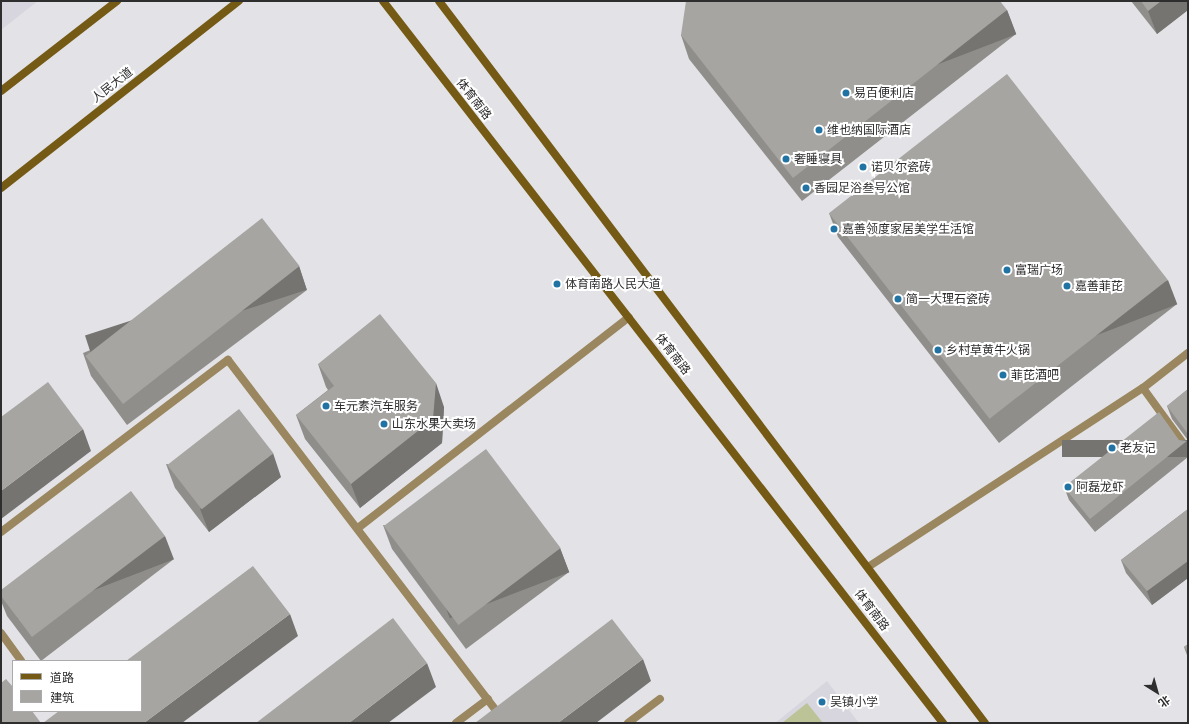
<!DOCTYPE html>
<meta charset="utf-8">
<style>
body{margin:0}
#map{position:relative;width:1189px;height:724px;overflow:hidden;background:#e3e3e7;font-family:Inter,"Noto Sans SC",sans-serif}
div>[style]{position:absolute}
.built>*{inset:0;background:#d7d6df}
.green>*{inset:0;background:#bcc396}
.service>*{height:8px;margin:-4px;padding:0 4px;transform-origin:4px;border-radius:4px;background:#9a875f}
.secondary>*{height:8px;margin:-4px;padding:0 4px;transform-origin:4px;border-radius:4px;background:#755a15}
.wall>*{inset:0;background:#908e8b}
.shaded-wall>*{inset:0;background:#757471;transform-origin:0 0}
.building>*{inset:0;background:#a7a5a2;transform-origin:0 0}
.dots>*{width:11px;height:11px;translate:-50% -50%;box-sizing:border-box;border:2px solid #fff;border-radius:50%}
span{translate:-50% -50%;white-space:nowrap;text-align:center;line-height:1.15;-webkit-text-stroke:4px #fff;paint-order:stroke}
.street-label{font-size:12px;color:#2e2e2f}
.poi-label{font-size:12px;color:#2e2e2f}
.left{translate:0 -50%;text-align:left}
.frame{position:absolute;inset:0;border:2px solid #2e2e2f;pointer-events:none}
.legend{position:absolute;left:12px;top:660px;width:130px;height:52px;box-sizing:border-box;background:#fff;border:1px solid #ababac;margin:0;padding:5px 7px;list-style:none;font-size:12px;color:#2e2e2f}
.legend li{display:flex;align-items:center;gap:8px;height:20px}
.legend b{width:20px;border:1px solid #ababac}
.north{position:absolute;left:1137px;top:672px;width:40px;height:40px;-webkit-text-stroke:3px #fff;paint-order:stroke;rotate:143deg;font-size:11px;font-weight:700;line-height:16px;text-align:center;color:#2e2e2f}
.north::after{content:'';display:block;margin:auto;width:14px;height:18px;background:#2e2e2f;clip-path:polygon(50% 0,100% 100%,50% 72%,0 100%)}
</style>
<div id="map">
<div class="built">
<div style="clip-path:polygon(1px 1px,38px 1px,1px 30px)"></div>
<div style="clip-path:polygon(827px 681px,859px 723px,775px 723px)"></div>
</div>
<div class="green">
<div style="clip-path:polygon(807px 703px,823px 723px,782px 723px)"></div>
</div>
<div class="service">
<div style="left:1143px;top:388px;width:77px;rotate:54deg"></div>
<div style="left:358px;top:528px;width:343px;rotate:-37.9deg"></div>
<div style="left:1px;top:532px;width:285px;rotate:-37.2deg"></div>
<div style="left:228px;top:360px;width:457px;rotate:52.6deg"></div>
<div style="left:868px;top:567px;width:328px;rotate:-33.1deg"></div>
<div style="left:1143px;top:388px;width:57px;rotate:-37.9deg"></div>
<div style="left:1px;top:633px;width:34px;rotate:54deg"></div>
<div style="left:456px;top:723px;width:40px;rotate:-37deg"></div>
<div style="left:628px;top:723px;width:40px;rotate:-37deg"></div>
</div>
<div class="secondary">
<div style="left:383px;top:1px;width:914px;rotate:52.2deg"></div>
<div style="left:439px;top:1px;width:905px;rotate:52.9deg"></div>
<div style="left:1px;top:91px;width:147px;rotate:-37.8deg"></div>
<div style="left:1px;top:188px;width:303px;rotate:-38.2deg"></div>
</div>
<div class="wall">
<div style="clip-path:polygon(1131px 1px,1188px 1px,1188px 10px,1157px 34px)"></div>
<div style="clip-path:polygon(1007px 10px,1016px 34px,802px 201px,689px 59px,681px 35px)"></div>
<div style="clip-path:polygon(829px 213px,1177px 304px,999px 443px,838px 237px)"></div>
<div style="clip-path:polygon(299px 266px,307px 290px,127px 425px,91px 376px,83px 353px)"></div>
<div style="clip-path:polygon(318px 364px,444px 407px,442px 443px,360px 508px,305px 439px,296px 415px,328px 390px,326px 387px)"></div>
<div style="clip-path:polygon(1188px 389px,1188px 457px,1095px 532px,1069px 500px,1064px 487px,1179px 440px,1187px 441px,1187px 439px,1172px 419px,1167px 406px)"></div>
<div style="clip-path:polygon(166px 464px,281px 477px,209px 532px,175px 488px)"></div>
<div style="clip-path:polygon(1188px 509px,1188px 578px,1152px 605px,1126px 573px,1121px 560px)"></div>
<div style="clip-path:polygon(383px 525px,560px 548px,569px 572px,466px 649px,392px 549px)"></div>
<div style="clip-path:polygon(174px 559px,41px 661px,7px 616px,1px 601px,1px 590px)"></div>
<div style="clip-path:polygon(1188px 644px,1188px 658px,1184px 647px)"></div>
</div>
<div class="shaded-wall">
<div style="clip-path:polygon(1161px 1px,1188px 1px,1188px 10px,1157px 34px,1148px 11px)"></div>
<div style="left:1007px;top:10px;width:26px;height:272px;rotate:69deg"></div>
<div style="left:299px;top:266px;width:25px;height:225px;rotate:72deg"></div>
<div style="left:1168px;top:280px;width:26px;height:226px;rotate:69deg"></div>
<div style="clip-path:polygon(436px 383px,444px 407px,442px 443px,360px 508px,351px 484px)"></div>
<div style="clip-path:polygon(83px 429px,91px 451px,1px 519px,1px 491px)"></div>
<div style="left:1188px;top:440px;width:17px;height:126px;rotate:90deg"></div>
<div style="clip-path:polygon(273px 453px,281px 477px,209px 532px,200px 509px)"></div>
<div style="left:165px;top:536px;width:25px;height:167px;rotate:69deg"></div>
<div style="left:560px;top:548px;width:26px;height:128px;rotate:69deg"></div>
<div style="clip-path:polygon(1188px 561px,1188px 578px,1152px 605px,1147px 591px)"></div>
<div style="clip-path:polygon(290px 614px,298px 636px,182px 723px,144px 723px)"></div>
<div style="clip-path:polygon(643px 659px,651px 681px,596px 723px,558px 723px)"></div>
<div style="clip-path:polygon(427px 663px,436px 687px,388px 723px,349px 723px)"></div>
</div>
<div class="building">
<div style="clip-path:polygon(686px 1px,1000px 1px,1007px 10px,793px 178px,681px 35px)"></div>
<div style="clip-path:polygon(1141px 1px,1161px 1px,1148px 11px)"></div>
<div style="left:1007px;top:74px;width:261px;height:226px;rotate:52deg"></div>
<div style="left:262px;top:218px;width:61px;height:224px;rotate:52deg"></div>
<div style="clip-path:polygon(380px 314px,436px 383px,433px 419px,351px 484px,296px 415px,334px 386px,318px 364px)"></div>
<div style="clip-path:polygon(48px 382px,83px 429px,1px 491px,1px 417px)"></div>
<div style="clip-path:polygon(1188px 389px,1188px 440px,1090px 519px,1064px 487px,1159px 412px,1179px 440px,1187px 441px,1188px 434px,1167px 406px)"></div>
<div style="left:239px;top:409px;width:56px;height:91px;rotate:52deg"></div>
<div style="left:486px;top:449px;width:124px;height:128px;rotate:53deg"></div>
<div style="clip-path:polygon(131px 491px,165px 536px,32px 637px,1px 596px,1px 590px)"></div>
<div style="clip-path:polygon(1188px 509px,1188px 561px,1147px 591px,1121px 560px)"></div>
<div style="clip-path:polygon(253px 566px,290px 614px,144px 723px,43px 723px,59px 711px,141px 711px,141px 661px,126px 661px)"></div>
<div style="clip-path:polygon(393px 618px,427px 663px,349px 723px,256px 723px)"></div>
<div style="clip-path:polygon(612px 619px,643px 659px,558px 723px,475px 723px)"></div>
<div style="clip-path:polygon(1188px 644px,1188px 652px,1184px 647px)"></div>
<div style="clip-path:polygon(6px 679px,13px 687px,13px 711px,32px 711px,41px 723px,1px 723px,1px 683px)"></div>
</div>
<div class="dots">
<div style="left:846px;top:93px;background:#2173a4"></div>
<div style="left:819px;top:130px;background:#2173a4"></div>
<div style="left:786px;top:159px;background:#2173a4"></div>
<div style="left:863px;top:167px;background:#2173a4"></div>
<div style="left:806px;top:188px;background:#2173a4"></div>
<div style="left:834px;top:229px;background:#2173a4"></div>
<div style="left:1007px;top:270px;background:#2173a4"></div>
<div style="left:557px;top:284px;background:#2173a4"></div>
<div style="left:1067px;top:286px;background:#2173a4"></div>
<div style="left:898px;top:299px;background:#2173a4"></div>
<div style="left:938px;top:350px;background:#2173a4"></div>
<div style="left:1003px;top:375px;background:#2173a4"></div>
<div style="left:326px;top:406px;background:#2173a4"></div>
<div style="left:384px;top:424px;background:#2173a4"></div>
<div style="left:1112px;top:448px;background:#2173a4"></div>
<div style="left:1068px;top:487px;background:#2173a4"></div>
<div style="left:822px;top:702px;background:#2173a4"></div>
</div>
<div class="street-label">
<span style="left:112px;top:85px;rotate:-38deg">人民大道</span>
<span style="left:474px;top:99px;rotate:52deg">体育南路</span>
<span style="left:673px;top:354px;rotate:52deg">体育南路</span>
<span style="left:872px;top:610px;rotate:53deg">体育南路</span>
</div>
<div class="poi-label">
<span class="left" style="left:854px;top:93px">易百便利店</span>
<span class="left" style="left:827px;top:130px">维也纳国际酒店</span>
<span class="left" style="left:794px;top:159px">奢睡寝具</span>
<span class="left" style="left:871px;top:167px">诺贝尔瓷砖</span>
<span class="left" style="left:814px;top:188px">香园足浴叁号公馆</span>
<span class="left" style="left:842px;top:229px">嘉善领度家居美学生活馆</span>
<span class="left" style="left:1015px;top:270px">富瑞广场</span>
<span class="left" style="left:565px;top:284px">体育南路人民大道</span>
<span class="left" style="left:1075px;top:286px">嘉善菲芘</span>
<span class="left" style="left:906px;top:299px">简一大理石瓷砖</span>
<span class="left" style="left:946px;top:350px">乡村草黄牛火锅</span>
<span class="left" style="left:1011px;top:375px">菲芘酒吧</span>
<span class="left" style="left:334px;top:406px">车元素汽车服务</span>
<span class="left" style="left:392px;top:424px">山东水果大卖场</span>
<span class="left" style="left:1120px;top:448px">老友记</span>
<span class="left" style="left:1076px;top:487px">阿磊龙虾</span>
<span class="left" style="left:830px;top:702px">吴镇小学</span>
</div>
<div class="frame"></div>
<ul class="legend">
<li><b style="height:5px;background:#755a15"></b>道路</li>
<li><b style="height:11px;background:#a7a5a2"></b>建筑</li>
</ul>
<div class="north">北</div>
</div>
